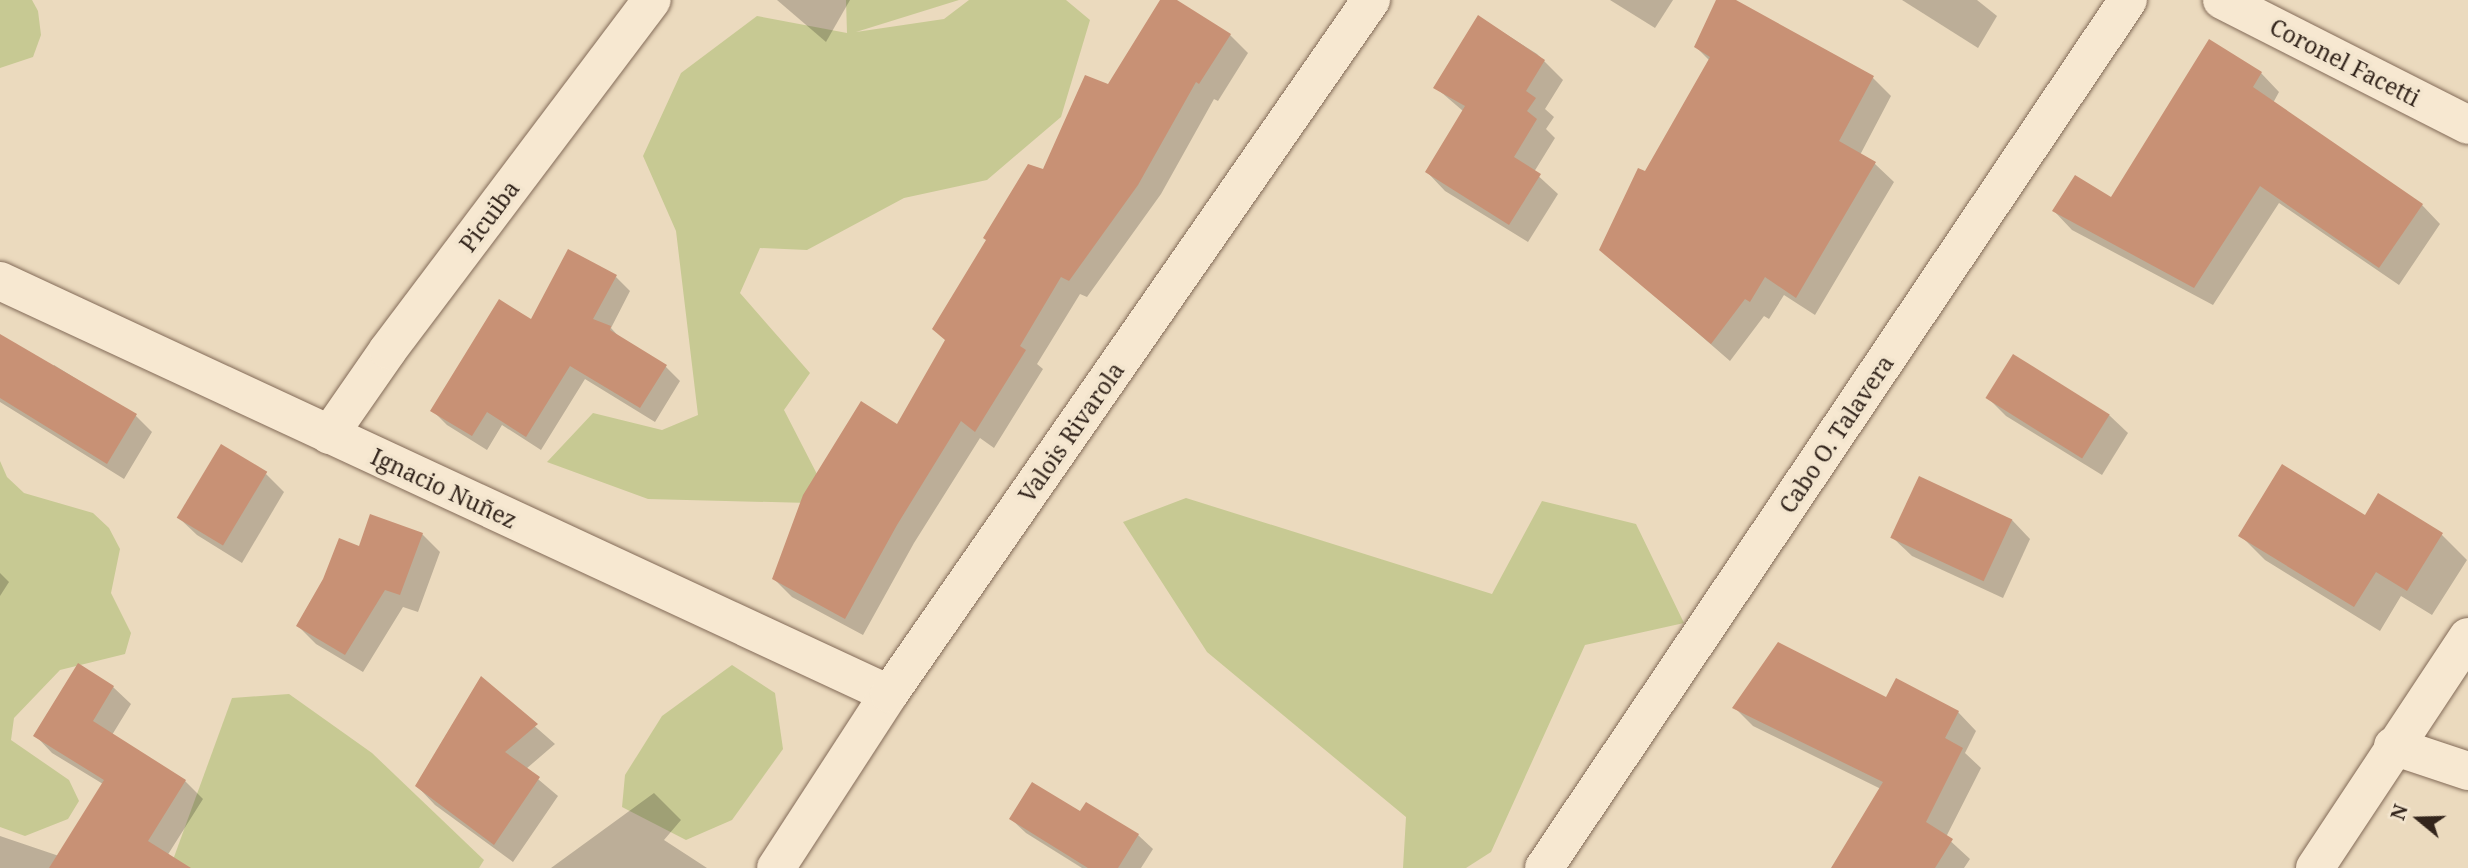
<!DOCTYPE html>
<meta charset="utf-8">
<style>
body{margin:0}
#map{position:relative;width:2468px;height:868px;overflow:hidden;background:#ebdabe;font-family:"Noto Serif",serif}
div>[style]{position:absolute}
.green>*{inset:0;background:#c7c993}
.shadow>*{inset:0;background:#0003}
.building>*{inset:0;background:#c89175;transform-origin:0 0}
.roads{filter:drop-shadow(0 0 2px #836b58) drop-shadow(0 0 2px #836b58)}
.minor>*{height:38px;margin:-19px;padding:0 19px;transform-origin:19px;border-radius:19px;background:#f7e8d1}
.tertiary>*{height:38px;margin:-19px;padding:0 19px;transform-origin:19px;border-radius:19px;background:#f7e8d1}
span{translate:-50% -50%;white-space:nowrap;text-align:center;line-height:1.15;-webkit-text-stroke:7px #f3e5ce;paint-order:stroke}
.street-label{font-size:23px;color:#33251c}
.north{position:absolute;left:2384px;top:784px;width:70px;height:70px;-webkit-text-stroke:5px #f3e5ce;paint-order:stroke;rotate:289deg;font-size:19px;font-weight:700;line-height:28px;text-align:center;color:#33251c}
.north::after{content:'';display:block;margin:auto;width:24px;height:32px;background:#33251c;clip-path:polygon(50% 0,100% 100%,50% 72%,0 100%)}
</style>
<div id="map">
<div class="green">
<div style="clip-path:polygon(0 0,32px 0,38px 11px,41px 35px,33px 57px,0 68px)"></div>
<div style="clip-path:polygon(846px 0,959px 0,856px 32px,944px 19px,969px 0,1066px 0,1090px 20px,1061px 117px,987px 180px,904px 198px,807px 250px,760px 248px,740px 293px,810px 373px,784px 410px,820px 480px,809px 503px,648px 499px,547px 462px,593px 413px,662px 430px,698px 415px,676px 231px,643px 156px,681px 73px,757px 16px,847px 33px)"></div>
<div style="clip-path:polygon(0 461px,7px 477px,24px 493px,93px 513px,109px 528px,120px 549px,111px 593px,131px 633px,125px 654px,60px 670px,14px 718px,11px 740px,69px 780px,79px 801px,68px 819px,25px 836px,0 827px)"></div>
<div style="clip-path:polygon(1186px 498px,1492px 594px,1542px 501px,1636px 524px,1684px 623px,1585px 645px,1491px 852px,1466px 868px,1403px 868px,1406px 817px,1207px 652px,1123px 522px)"></div>
<div style="clip-path:polygon(732px 665px,775px 693px,783px 749px,732px 820px,686px 840px,622px 807px,625px 775px,662px 716px)"></div>
<div style="clip-path:polygon(289px 694px,372px 753px,484px 860px,479px 868px,170px 868px,232px 698px)"></div>
</div>
<div class="shadow">
<div style="clip-path:polygon(777px 0,850px 0,826px 42px)"></div>
<div style="clip-path:polygon(1162px 0,1173px 0,1230px 35px,1248px 53px,1218px 101px,1214px 99px,1161px 194px,1087px 297px,1080px 294px,1037px 364px,1043px 369px,994px 448px,980px 438px,914px 543px,863px 635px,792px 597px,774px 579px,897px 426px,1044px 172px,1109px 86px)"></div>
<div style="clip-path:polygon(1610px 0,1673px 0,1655px 28px)"></div>
<div style="clip-path:polygon(1718px 0,1731px 0,1873px 78px,1891px 96px,1860px 155px,1875px 164px,1894px 182px,1815px 315px,1784px 295px,1769px 319px,1764px 316px,1730px 361px,1601px 249px,1710px 61px,1696px 47px)"></div>
<div style="clip-path:polygon(1902px 0,1977px 0,1997px 16px,1978px 48px)"></div>
<div style="clip-path:polygon(1479px 17px,1537px 54px,1563px 80px,1545px 109px,1554px 117px,1546px 129px,1555px 138px,1534px 172px,1558px 194px,1528px 242px,1445px 191px,1427px 172px,1463px 111px,1435px 87px)"></div>
<div style="clip-path:polygon(2261px 73px,2279px 92px,2273px 103px,2422px 205px,2440px 224px,2399px 285px,2279px 203px,2213px 305px,2072px 230px,2054px 211px,2112px 200px)"></div>
<div style="clip-path:polygon(616px 277px,630px 291px,611px 328px,622px 340px,666px 367px,680px 381px,655px 422px,585px 379px,541px 450px,502px 425px,487px 450px,447px 425px,433px 411px,532px 321px)"></div>
<div style="clip-path:polygon(0 342px,52px 368px,54px 365px,136px 416px,152px 432px,124px 479px,0 402px)"></div>
<div style="clip-path:polygon(1988px 398px,2109px 415px,2128px 433px,2102px 475px,2006px 416px)"></div>
<div style="clip-path:polygon(266px 474px,284px 492px,242px 563px,197px 535px,178px 517px)"></div>
<div style="clip-path:polygon(2366px 517px,2442px 535px,2467px 560px,2432px 615px,2401px 596px,2380px 631px,2265px 560px,2240px 535px)"></div>
<div style="clip-path:polygon(2012px 520px,2030px 539px,2003px 598px,1912px 556px,1893px 538px)"></div>
<div style="clip-path:polygon(422px 534px,440px 552px,418px 612px,403px 607px,363px 672px,316px 644px,298px 626px,360px 548px)"></div>
<div style="clip-path:polygon(0 573px,9px 582px,0 596px)"></div>
<div style="clip-path:polygon(481px 679px,555px 744px,526px 769px,558px 796px,513px 862px,435px 805px,417px 786px)"></div>
<div style="clip-path:polygon(113px 687px,131px 704px,112px 735px,185px 781px,203px 799px,167px 856px,179px 868px,0 868px,0 836px,59px 856px,103px 784px,52px 753px,35px 735px)"></div>
<div style="clip-path:polygon(1887px 699px,1958px 712px,1976px 731px,1965px 753px,1981px 768px,1946px 837px,1970px 859px,1964px 868px,1833px 868px,1881px 789px,1753px 726px,1735px 708px)"></div>
<div style="clip-path:polygon(654px 793px,681px 820px,664px 840px,707px 868px,551px 868px)"></div>
<div style="clip-path:polygon(1011px 819px,1138px 835px,1153px 849px,1141px 868px,1082px 868px,1026px 833px)"></div>
</div>
<div class="building">
<div style="clip-path:polygon(1160px 0,1177px 0,1231px 34px,1199px 84px,1196px 82px,1138px 185px,1069px 281px,1061px 277px,1020px 346px,1026px 350px,975px 432px,961px 421px,897px 525px,845px 619px,772px 579px,803px 495px,861px 401px,897px 424px,945px 340px,932px 329px,986px 240px,983px 238px,1028px 164px,1043px 169px,1085px 75px,1108px 84px)"></div>
<div style="clip-path:polygon(1716px 0,1736px 0,1874px 76px,1839px 141px,1876px 162px,1796px 298px,1765px 277px,1750px 302px,1745px 299px,1711px 344px,1599px 250px,1638px 168px,1645px 171px,1710px 57px,1694px 47px)"></div>
<div style="clip-path:polygon(1478px 15px,1545px 60px,1526px 91px,1536px 98px,1527px 111px,1537px 119px,1514px 157px,1541px 174px,1509px 225px,1425px 172px,1465px 106px,1433px 88px)"></div>
<div style="clip-path:polygon(2209px 39px,2262px 72px,2253px 87px,2423px 204px,2379px 268px,2260px 186px,2194px 288px,2052px 211px,2075px 175px,2111px 197px)"></div>
<div style="clip-path:polygon(568px 249px,617px 275px,593px 319px,611px 326px,610px 330px,667px 365px,640px 408px,570px 366px,526px 437px,487px 412px,472px 436px,430px 411px,499px 299px,531px 319px)"></div>
<div style="clip-path:polygon(0 334px,137px 414px,107px 464px,0 398px)"></div>
<div style="left:2013px;top:354px;width:114px;height:52px;rotate:32deg"></div>
<div style="left:221px;top:444px;width:54px;height:86px;rotate:31deg"></div>
<div style="clip-path:polygon(2282px 464px,2365px 515px,2378px 493px,2443px 533px,2407px 591px,2376px 572px,2354px 607px,2238px 536px)"></div>
<div style="left:1919px;top:476px;width:103px;height:68px;rotate:25deg"></div>
<div style="clip-path:polygon(370px 514px,423px 533px,400px 595px,385px 590px,345px 655px,296px 626px,323px 579px,339px 538px,359px 546px)"></div>
<div style="clip-path:polygon(1778px 642px,1886px 697px,1896px 678px,1959px 711px,1945px 738px,1963px 748px,1926px 822px,1953px 839px,1935px 868px,1831px 868px,1883px 782px,1732px 708px)"></div>
<div style="clip-path:polygon(78px 663px,114px 686px,93px 721px,186px 780px,148px 841px,191px 868px,49px 868px,104px 780px,33px 736px)"></div>
<div style="clip-path:polygon(481px 676px,538px 724px,505px 752px,540px 777px,494px 845px,415px 786px)"></div>
<div style="clip-path:polygon(1032px 782px,1080px 811px,1086px 802px,1139px 834px,1118px 868px,1088px 868px,1009px 819px)"></div>
</div>
<div class="roads">
<div class="minor">
<div style="left:2222px;top:0;width:276px;rotate:26.9deg"></div>
<div style="left:0;top:281px;width:980px;rotate:24.92deg"></div>
<div style="left:329px;top:435px;width:103px;rotate:-55.2deg"></div>
<div style="left:388px;top:350px;width:438px;rotate:-53deg"></div>
<div style="left:2393px;top:746px;width:79px;rotate:18.4deg"></div>
<div style="left:776px;top:868px;width:207px;rotate:-57deg"></div>
<div style="left:889px;top:694px;width:845px;rotate:-55.22deg"></div>
<div style="left:1544px;top:868px;width:1046px;rotate:-56.07deg"></div>
</div>
<div class="tertiary">
<div style="left:2315px;top:868px;width:277px;rotate:-56.5deg"></div>
</div>
</div>
<div class="street-label">
<span style="left:2345px;top:62px;rotate:27deg">Coronel Facetti</span>
<span style="left:489px;top:216px;rotate:-53deg">Picuiba</span>
<span style="left:1071px;top:432px;rotate:-55deg">Valois Rivarola</span>
<span style="left:1836px;top:434px;rotate:-56deg">Cabo O. Talavera</span>
<span style="left:444px;top:488px;rotate:25deg">Ignacio Nuñez</span>
</div>
<div class="north">N</div>
</div>
